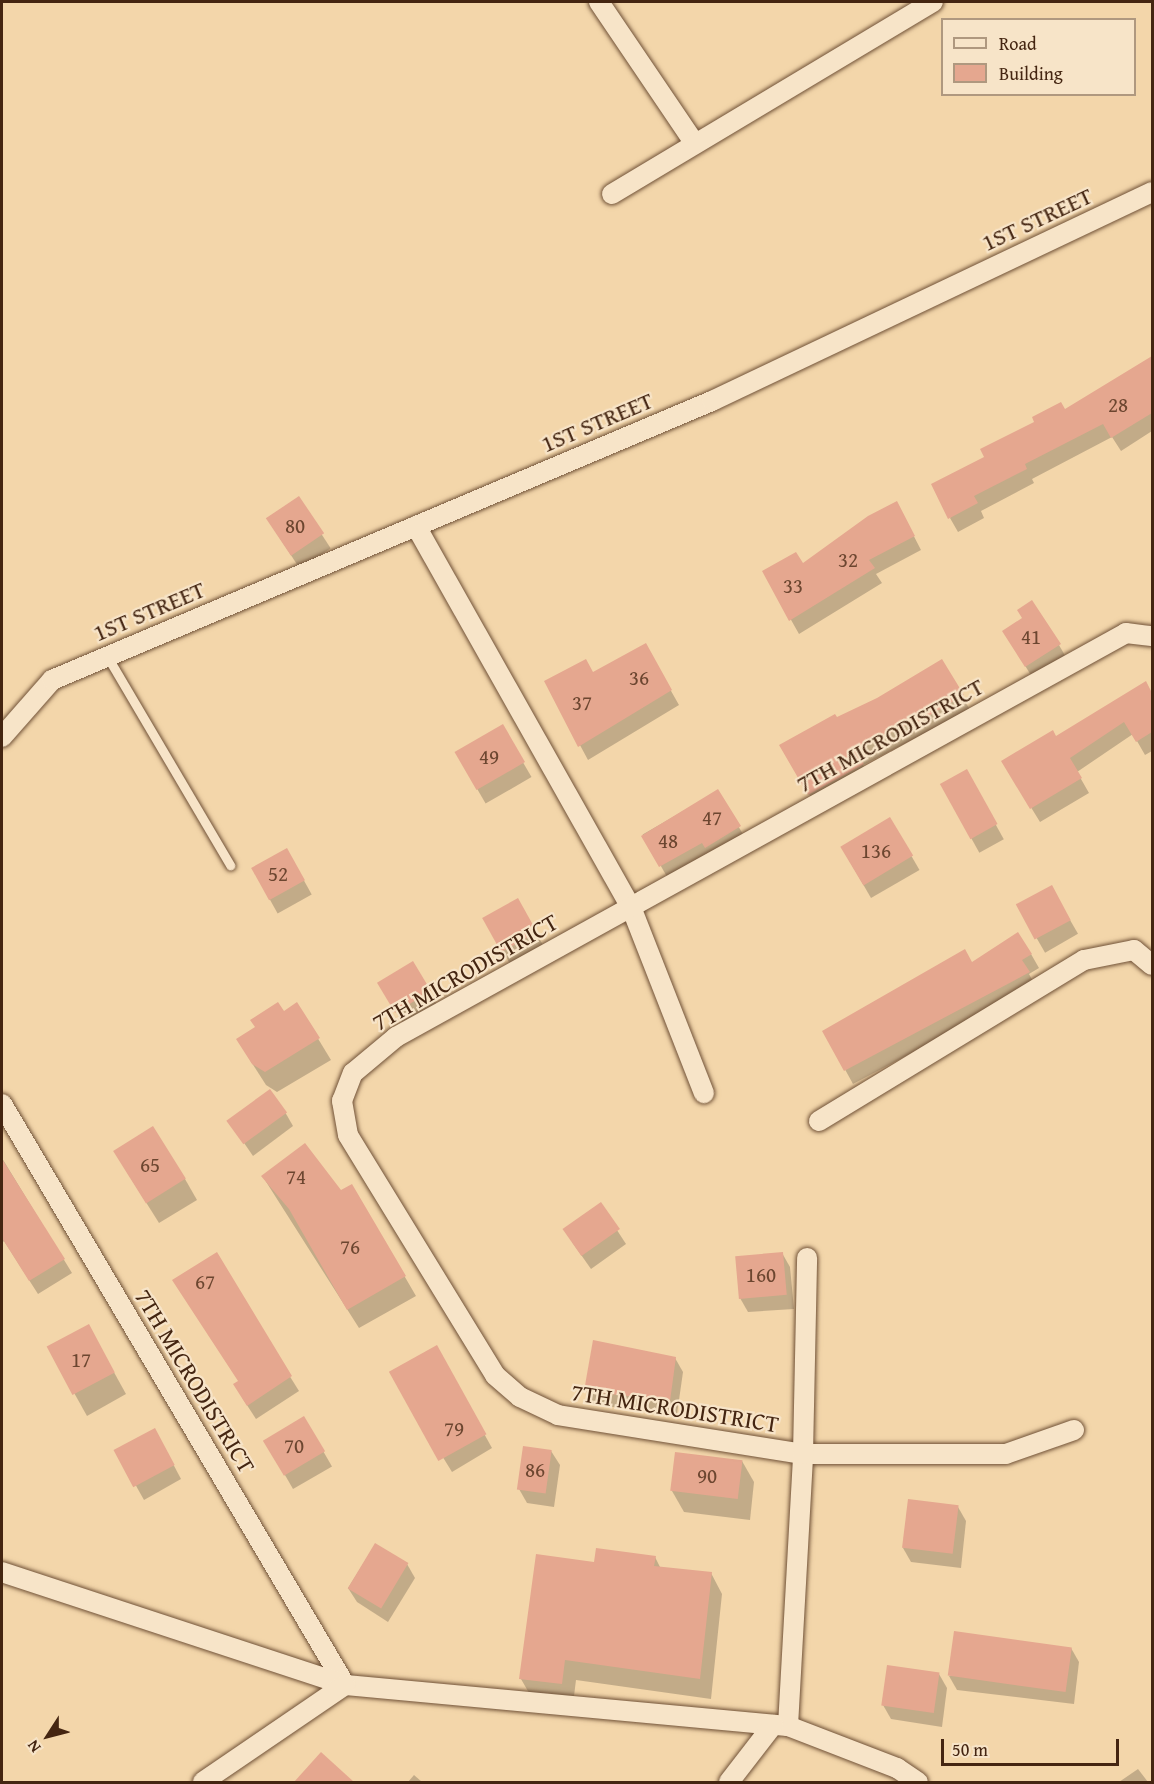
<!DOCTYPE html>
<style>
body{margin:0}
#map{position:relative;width:1154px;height:1784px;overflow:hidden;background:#f3d6aa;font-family:"Gentium Book Plus",serif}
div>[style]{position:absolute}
.shadow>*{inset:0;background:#0003;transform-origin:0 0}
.building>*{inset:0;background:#e5a78f;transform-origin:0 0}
.roads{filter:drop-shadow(0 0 2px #705137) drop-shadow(0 0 2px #705137)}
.lane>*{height:9px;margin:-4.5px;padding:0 4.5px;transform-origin:4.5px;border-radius:4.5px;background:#f7e4c8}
.street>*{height:20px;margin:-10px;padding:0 10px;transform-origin:10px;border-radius:10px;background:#f7e4c8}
span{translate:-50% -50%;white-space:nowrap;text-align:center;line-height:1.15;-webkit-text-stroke:4.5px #f7e4c8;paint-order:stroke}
.number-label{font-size:21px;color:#6c4630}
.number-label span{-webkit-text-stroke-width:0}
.street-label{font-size:24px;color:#442511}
.frame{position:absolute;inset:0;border:3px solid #442511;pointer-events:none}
.legend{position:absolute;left:941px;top:18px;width:195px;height:78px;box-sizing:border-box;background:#f7e4c8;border:2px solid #af987f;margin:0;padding:8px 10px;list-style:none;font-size:18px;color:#442511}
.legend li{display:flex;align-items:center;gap:12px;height:30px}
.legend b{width:30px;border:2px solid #af987f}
.north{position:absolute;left:18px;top:1706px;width:60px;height:60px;-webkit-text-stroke:4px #f7e4c8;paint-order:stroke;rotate:234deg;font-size:16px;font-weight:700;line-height:24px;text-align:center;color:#442511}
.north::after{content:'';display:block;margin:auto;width:21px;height:27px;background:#442511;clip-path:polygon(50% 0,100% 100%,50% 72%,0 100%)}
.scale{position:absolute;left:941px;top:1739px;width:178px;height:27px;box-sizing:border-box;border:3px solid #442511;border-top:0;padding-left:8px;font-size:18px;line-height:21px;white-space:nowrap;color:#442511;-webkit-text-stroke:4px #f7e4c8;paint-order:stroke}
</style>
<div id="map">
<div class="shadow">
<div style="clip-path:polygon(1152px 358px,1152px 431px,1121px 451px,1112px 437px,1032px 479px,1034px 483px,981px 511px,984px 518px,958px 532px,950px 518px,986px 457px)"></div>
<div style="left:298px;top:498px;width:60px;height:37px;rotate:57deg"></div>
<div style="clip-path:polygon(904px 517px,921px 550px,876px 574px,882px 583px,799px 634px,764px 572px,802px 565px)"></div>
<div style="clip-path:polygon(1024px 619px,1059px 645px,1067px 659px,1034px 680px,1012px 645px)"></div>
<div style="clip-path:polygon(645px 645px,679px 705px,588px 760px,546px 682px,593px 674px)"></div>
<div style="clip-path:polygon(942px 661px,970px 710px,863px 765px,871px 779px,817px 808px,781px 746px,877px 699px)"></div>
<div style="clip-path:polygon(1145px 683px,1152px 695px,1152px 751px,1145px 755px,1133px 734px,1077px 772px,1089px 793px,1040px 822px,1003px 762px,1056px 738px)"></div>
<div style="left:502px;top:726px;width:59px;height:53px;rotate:60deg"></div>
<div style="left:966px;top:771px;width:78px;height:28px;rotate:61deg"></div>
<div style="left:718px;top:791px;width:58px;height:87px;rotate:60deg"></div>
<div style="left:890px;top:819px;width:59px;height:56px;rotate:60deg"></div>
<div style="left:287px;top:850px;width:51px;height:39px;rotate:61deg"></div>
<div style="left:1051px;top:887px;width:54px;height:38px;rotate:60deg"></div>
<div style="left:518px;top:900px;width:54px;height:38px;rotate:61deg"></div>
<div style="clip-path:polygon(1031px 954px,1039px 968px,1029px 974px,1036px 987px,853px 1084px,824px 1031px,971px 964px)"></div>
<div style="left:413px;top:963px;width:48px;height:39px;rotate:60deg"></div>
<div style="clip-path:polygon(297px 1004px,331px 1060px,277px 1092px,266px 1085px,250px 1060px,283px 1013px)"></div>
<div style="clip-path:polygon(285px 1112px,293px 1126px,253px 1156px,229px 1121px)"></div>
<div style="clip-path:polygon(2px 1158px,72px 1273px,38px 1294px,4px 1241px,2px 1243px)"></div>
<div style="clip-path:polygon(127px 1172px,185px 1179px,197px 1200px,159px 1223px)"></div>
<div style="clip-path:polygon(263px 1177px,341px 1192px,352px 1186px,416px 1296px,359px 1328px)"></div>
<div style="clip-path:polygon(600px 1204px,626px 1244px,591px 1269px,572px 1242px)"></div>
<div style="clip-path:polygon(782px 1253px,790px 1267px,794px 1309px,748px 1312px,740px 1298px)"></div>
<div style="clip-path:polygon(242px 1300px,299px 1391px,256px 1419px,243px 1399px,239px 1382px)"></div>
<div style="clip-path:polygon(100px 1347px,126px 1394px,87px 1416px,49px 1348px)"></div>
<div style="clip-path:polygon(436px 1347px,492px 1448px,452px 1472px,399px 1386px)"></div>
<div style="clip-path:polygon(675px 1358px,683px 1372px,677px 1414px,594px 1405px,586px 1391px)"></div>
<div style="left:304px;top:1418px;width:56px;height:45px;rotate:60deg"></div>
<div style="clip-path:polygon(162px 1443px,181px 1479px,144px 1500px,116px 1450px)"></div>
<div style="clip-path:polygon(551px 1451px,560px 1465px,554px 1507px,527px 1503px,519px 1489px)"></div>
<div style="clip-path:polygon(742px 1461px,754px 1482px,750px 1520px,684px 1512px,672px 1491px)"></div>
<div style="clip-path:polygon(958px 1507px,966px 1521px,961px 1568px,911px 1562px,903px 1548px)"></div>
<div style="clip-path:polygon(375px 1545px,407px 1564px,415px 1578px,388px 1622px,357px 1602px,348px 1588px)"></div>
<div style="clip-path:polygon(655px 1557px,661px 1569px,711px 1573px,722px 1594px,711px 1699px,576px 1680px,573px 1704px,533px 1700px,521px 1679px,595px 1564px)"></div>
<div style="clip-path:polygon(1071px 1648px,1079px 1662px,1074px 1704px,957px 1690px,949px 1676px)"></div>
<div style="clip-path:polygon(939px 1674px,947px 1688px,942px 1727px,891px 1719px,883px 1705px)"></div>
<div style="clip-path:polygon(321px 1754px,346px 1777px,349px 1782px,296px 1782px)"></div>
<div style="clip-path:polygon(1138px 1769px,1148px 1782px,1119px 1782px)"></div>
<div style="clip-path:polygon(414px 1775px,422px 1782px,408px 1782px)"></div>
</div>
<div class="building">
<div style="clip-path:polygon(1152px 356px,1152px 413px,1111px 438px,1103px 424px,1025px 464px,1027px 469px,974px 496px,978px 503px,948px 519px,931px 484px,984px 457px,980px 449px,1034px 422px,1032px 417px,1061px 402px,1065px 409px)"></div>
<div style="left:299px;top:496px;width:45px;height:40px;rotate:56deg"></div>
<div style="clip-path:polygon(897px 501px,915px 536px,869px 560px,875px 568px,789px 621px,762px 571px,796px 552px,803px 563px,868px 516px)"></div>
<div style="clip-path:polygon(1032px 600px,1061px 644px,1025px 667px,1002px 631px,1022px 618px,1017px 610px)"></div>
<div style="clip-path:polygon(646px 643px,672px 690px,578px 747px,544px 681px,586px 659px,593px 672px)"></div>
<div style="clip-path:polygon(942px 659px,964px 695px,913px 725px,912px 722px,856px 750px,864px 764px,808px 795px,779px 745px,835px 714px,837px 717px,877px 698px)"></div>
<div style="clip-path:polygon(1146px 681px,1152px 693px,1152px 732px,1136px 742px,1124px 722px,1070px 758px,1082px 778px,1030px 809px,1001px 761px,1053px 730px,1056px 736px)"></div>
<div style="left:503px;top:724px;width:44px;height:56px;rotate:60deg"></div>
<div style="left:967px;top:769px;width:63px;height:31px;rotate:61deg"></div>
<div style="clip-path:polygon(718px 789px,741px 826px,705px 848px,702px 843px,659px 867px,641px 836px)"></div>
<div style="left:890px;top:817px;width:45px;height:58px;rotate:59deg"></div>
<div style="left:287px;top:848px;width:37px;height:41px;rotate:61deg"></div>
<div style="left:1052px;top:885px;width:40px;height:41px;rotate:62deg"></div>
<div style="left:518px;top:898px;width:39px;height:41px;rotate:61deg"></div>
<div style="clip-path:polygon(1018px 932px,1032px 954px,1022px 960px,1030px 972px,844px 1071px,822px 1031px,965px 949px,972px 962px)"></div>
<div style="left:413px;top:961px;width:35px;height:42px;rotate:59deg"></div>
<div style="clip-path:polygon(278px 1002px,284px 1011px,297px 1002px,320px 1038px,265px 1072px,252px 1064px,236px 1039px,255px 1027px,250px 1020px)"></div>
<div style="left:270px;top:1089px;width:29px;height:54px;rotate:54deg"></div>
<div style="left:153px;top:1126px;width:62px;height:47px;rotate:58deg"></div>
<div style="clip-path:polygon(305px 1143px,341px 1190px,352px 1184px,406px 1276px,347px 1310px,289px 1209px,261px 1176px)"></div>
<div style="clip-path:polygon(2px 1159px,65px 1259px,29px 1281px,2px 1238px)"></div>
<div style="left:601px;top:1202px;width:33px;height:47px;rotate:55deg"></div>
<div style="clip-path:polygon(217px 1252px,292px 1376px,247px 1406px,233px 1384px,238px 1381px,172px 1280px)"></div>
<div style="left:783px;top:1252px;width:43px;height:48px;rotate:85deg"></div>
<div style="left:89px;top:1324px;width:55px;height:48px;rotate:62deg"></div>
<div style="clip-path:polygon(593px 1340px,676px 1357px,670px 1401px,584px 1391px)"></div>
<div style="left:437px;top:1345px;width:102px;height:55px;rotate:61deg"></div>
<div style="left:304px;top:1416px;width:41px;height:48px;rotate:59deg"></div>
<div style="left:155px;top:1428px;width:42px;height:47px;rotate:62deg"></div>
<div style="left:523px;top:1446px;width:29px;height:44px;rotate:8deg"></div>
<div style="left:675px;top:1452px;width:68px;height:39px;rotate:7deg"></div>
<div style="left:908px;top:1499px;width:51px;height:49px;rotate:7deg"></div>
<div style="left:375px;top:1543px;width:39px;height:53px;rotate:31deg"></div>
<div style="clip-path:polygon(596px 1548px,656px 1556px,654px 1566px,712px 1572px,700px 1679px,565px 1660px,562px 1684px,519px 1679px,536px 1554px,594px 1562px)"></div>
<div style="left:954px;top:1631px;width:119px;height:45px;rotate:8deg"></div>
<div style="left:887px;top:1665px;width:53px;height:41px;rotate:8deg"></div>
<div style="clip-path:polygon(321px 1752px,354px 1782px,294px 1782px)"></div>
</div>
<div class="roads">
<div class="lane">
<div style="left:107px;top:656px;width:243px;rotate:59.5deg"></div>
</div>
<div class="street">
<div style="left:599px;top:2px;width:171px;rotate:55.9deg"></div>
<div style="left:612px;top:194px;width:374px;rotate:-30.9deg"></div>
<div style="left:416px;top:526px;width:437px;rotate:60.6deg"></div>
<div style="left:631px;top:907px;width:200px;rotate:68.6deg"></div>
<div style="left:2px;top:737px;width:76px;rotate:-48.7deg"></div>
<div style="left:52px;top:680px;width:717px;rotate:-22.92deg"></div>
<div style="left:712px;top:401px;width:487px;rotate:-25.4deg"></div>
<div style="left:2px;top:1104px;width:675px;rotate:59.44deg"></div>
<div style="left:345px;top:1685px;width:445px;rotate:5.3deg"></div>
<div style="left:788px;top:1726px;width:117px;rotate:21.1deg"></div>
<div style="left:897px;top:1768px;width:25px;rotate:34deg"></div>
<div style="left:819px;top:1121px;width:310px;rotate:-31.3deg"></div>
<div style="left:1084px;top:960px;width:51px;rotate:-11.3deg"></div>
<div style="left:1134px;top:950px;width:23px;rotate:40deg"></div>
<div style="left:1074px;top:1430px;width:72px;rotate:160.6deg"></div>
<div style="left:1006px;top:1454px;width:203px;rotate:180deg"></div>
<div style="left:803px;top:1454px;width:248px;rotate:-171deg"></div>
<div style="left:558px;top:1415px;width:42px;rotate:-154.7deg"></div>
<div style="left:520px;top:1397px;width:33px;rotate:-139deg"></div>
<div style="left:495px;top:1375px;width:281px;rotate:-121.5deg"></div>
<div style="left:348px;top:1135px;width:35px;rotate:-100deg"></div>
<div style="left:342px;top:1101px;width:30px;rotate:-69deg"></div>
<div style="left:353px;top:1073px;width:56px;rotate:-39.9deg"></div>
<div style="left:396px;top:1037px;width:834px;rotate:-28.96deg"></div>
<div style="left:1126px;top:633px;width:26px;rotate:7deg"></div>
<div style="left:2px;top:1572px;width:361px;rotate:18.2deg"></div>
<div style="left:345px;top:1685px;width:172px;rotate:145.7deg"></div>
<div style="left:788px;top:1726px;width:272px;rotate:-86.8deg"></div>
<div style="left:803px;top:1454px;width:196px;rotate:-88.8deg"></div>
<div style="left:729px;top:1782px;width:72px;rotate:-52.3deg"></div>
</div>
</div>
<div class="number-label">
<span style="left:1118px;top:405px">28</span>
<span style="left:295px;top:526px">80</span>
<span style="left:848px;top:560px">32</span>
<span style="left:793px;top:586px">33</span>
<span style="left:1031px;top:637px">41</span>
<span style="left:639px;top:678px">36</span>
<span style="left:582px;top:703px">37</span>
<span style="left:489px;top:757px">49</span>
<span style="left:712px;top:818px">47</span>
<span style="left:668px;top:841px">48</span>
<span style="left:876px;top:851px">136</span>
<span style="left:278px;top:874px">52</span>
<span style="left:150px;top:1165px">65</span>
<span style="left:296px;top:1177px">74</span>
<span style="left:350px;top:1247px">76</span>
<span style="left:761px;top:1275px">160</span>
<span style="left:205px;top:1282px">67</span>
<span style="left:81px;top:1360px">17</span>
<span style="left:454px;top:1429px">79</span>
<span style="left:294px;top:1446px">70</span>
<span style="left:535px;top:1470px">86</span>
<span style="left:707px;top:1476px">90</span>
</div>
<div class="street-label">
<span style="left:1037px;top:219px;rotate:-25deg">1ST STREET</span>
<span style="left:597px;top:422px;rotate:-23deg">1ST STREET</span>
<span style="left:149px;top:611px;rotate:-23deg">1ST STREET</span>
<span style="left:890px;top:735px;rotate:-29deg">7TH MICRODISTRICT</span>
<span style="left:465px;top:972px;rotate:-30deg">7TH MICRODISTRICT</span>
<span style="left:195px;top:1381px;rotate:59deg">7TH MICRODISTRICT</span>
<span style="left:675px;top:1408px;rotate:9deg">7TH MICRODISTRICT</span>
</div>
<div class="frame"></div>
<ul class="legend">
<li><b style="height:8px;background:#f7e4c8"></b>Road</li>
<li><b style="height:16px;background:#e5a78f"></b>Building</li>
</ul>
<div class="north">N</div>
<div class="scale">50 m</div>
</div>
